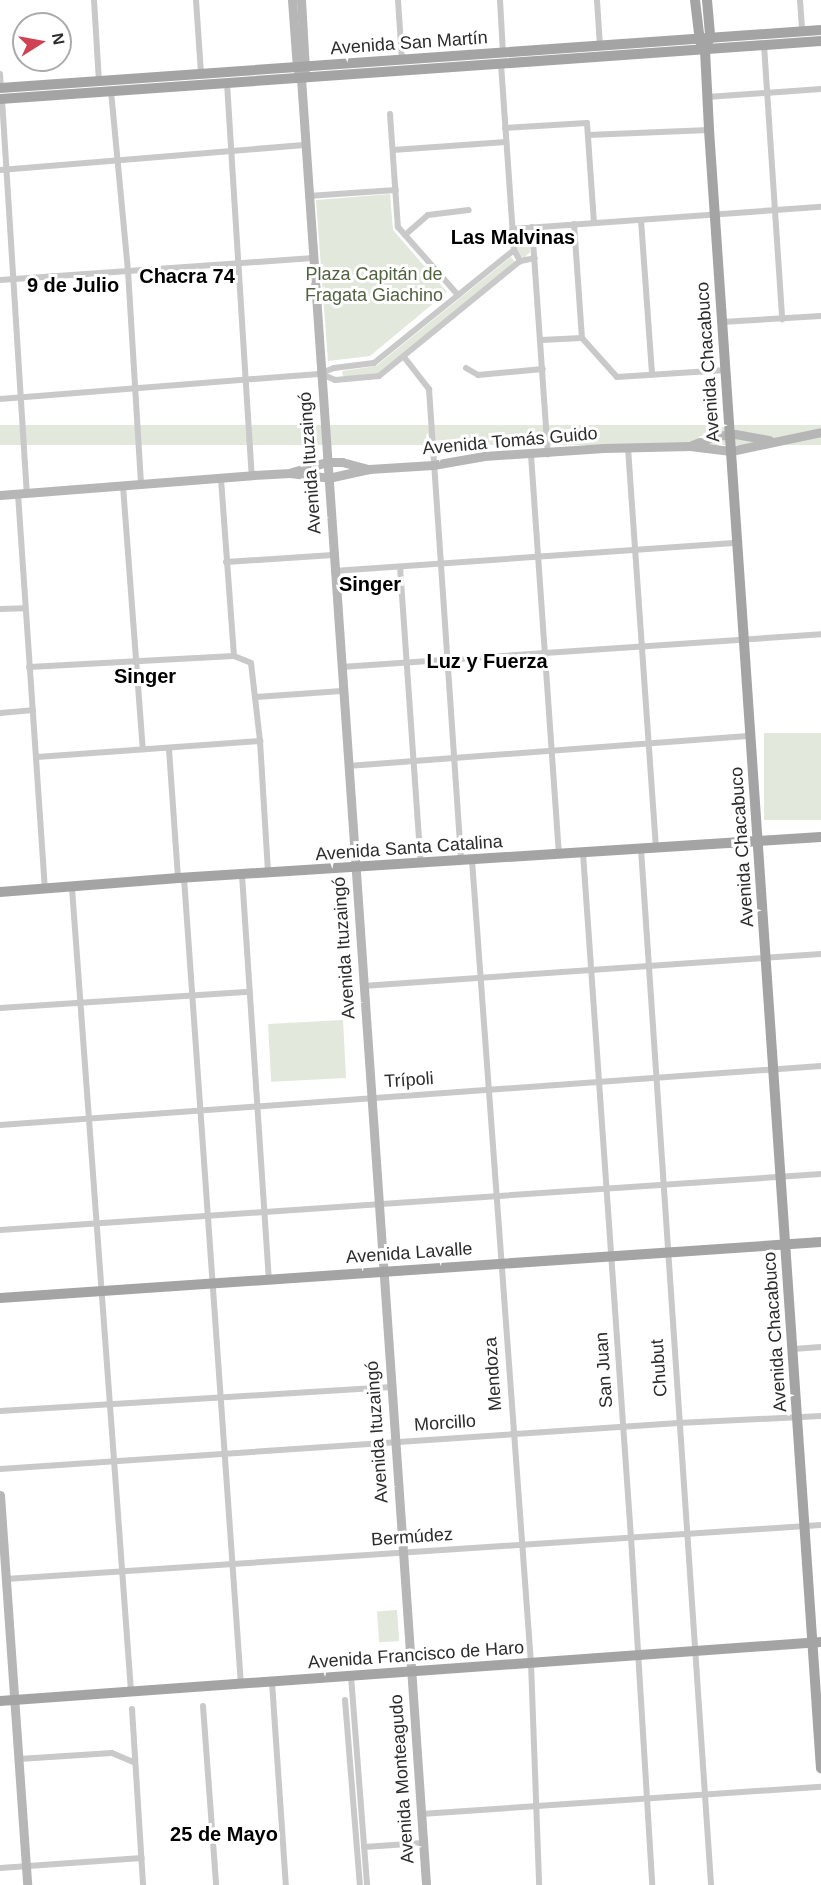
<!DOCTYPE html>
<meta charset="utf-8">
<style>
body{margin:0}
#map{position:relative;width:821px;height:1885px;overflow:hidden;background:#fff;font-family:Helvetica,sans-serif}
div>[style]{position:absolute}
.green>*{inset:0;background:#e2e8db;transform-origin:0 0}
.street>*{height:6px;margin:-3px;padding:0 3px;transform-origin:3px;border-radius:3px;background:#c9c9c9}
.secondary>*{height:9px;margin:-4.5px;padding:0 4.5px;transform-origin:4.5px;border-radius:4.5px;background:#b6b6b6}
.primary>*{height:10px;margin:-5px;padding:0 5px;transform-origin:5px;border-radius:5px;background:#a4a4a4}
span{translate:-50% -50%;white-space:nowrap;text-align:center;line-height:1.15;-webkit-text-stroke:6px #fff;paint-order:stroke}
.street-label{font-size:18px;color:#2c2c2c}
.park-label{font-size:18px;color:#51623f}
.neighbourhood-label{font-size:20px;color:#000;font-weight:700}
.north{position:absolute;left:12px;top:12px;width:60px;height:60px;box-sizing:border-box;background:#fff;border:2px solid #ababab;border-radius:50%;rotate:79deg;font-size:16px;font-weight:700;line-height:24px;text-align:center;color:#2c2c2c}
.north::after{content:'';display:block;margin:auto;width:21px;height:27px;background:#cf4253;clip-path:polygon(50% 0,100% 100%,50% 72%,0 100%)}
</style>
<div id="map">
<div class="green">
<div style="clip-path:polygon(390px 194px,393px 230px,447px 292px,370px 356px,328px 361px,316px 200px)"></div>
<div style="clip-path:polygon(522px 228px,529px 232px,530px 252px,524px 258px,517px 254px,516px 231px)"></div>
<div style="clip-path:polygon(511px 257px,515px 262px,379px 373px,343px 377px,342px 371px,376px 366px)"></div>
<div style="left:821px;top:425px;width:20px;height:823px;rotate:90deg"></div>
<div style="left:821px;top:733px;width:87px;height:57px;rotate:90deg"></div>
<div style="left:343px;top:1020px;width:58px;height:75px;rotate:87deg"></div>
<div style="left:397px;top:1610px;width:31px;height:20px;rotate:86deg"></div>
</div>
<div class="street">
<div style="left:94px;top:0;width:82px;rotate:86.5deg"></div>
<div style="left:196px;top:0;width:74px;rotate:86.1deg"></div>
<div style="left:398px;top:0;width:60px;rotate:86.2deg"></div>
<div style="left:500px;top:0;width:53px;rotate:86.8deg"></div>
<div style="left:597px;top:0;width:46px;rotate:86.3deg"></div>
<div style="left:800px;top:0;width:31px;rotate:86deg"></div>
<div style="left:764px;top:45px;width:275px;rotate:86.2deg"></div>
<div style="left:501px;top:64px;width:186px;rotate:86deg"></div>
<div style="left:514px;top:250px;width:13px;rotate:61deg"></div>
<div style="left:520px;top:261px;width:15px;rotate:-11deg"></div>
<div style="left:0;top:74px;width:14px;rotate:86deg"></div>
<div style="left:227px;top:83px;width:393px;rotate:86.4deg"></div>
<div style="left:111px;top:91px;width:181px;rotate:84.6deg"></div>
<div style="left:128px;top:271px;width:214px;rotate:86.5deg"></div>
<div style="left:707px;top:97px;width:114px;rotate:-4deg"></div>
<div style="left:2px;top:99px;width:396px;rotate:86.4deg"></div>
<div style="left:390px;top:114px;width:113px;rotate:86deg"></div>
<div style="left:398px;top:227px;width:91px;rotate:48.6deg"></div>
<div style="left:505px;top:128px;width:82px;rotate:-3.5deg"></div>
<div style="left:587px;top:123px;width:100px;rotate:86deg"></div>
<div style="left:588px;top:135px;width:121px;rotate:-2.4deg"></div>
<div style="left:393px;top:150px;width:113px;rotate:-4deg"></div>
<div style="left:0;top:170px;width:305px;rotate:-4.7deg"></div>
<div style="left:308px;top:196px;width:88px;rotate:-3.9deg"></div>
<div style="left:641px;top:220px;width:155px;rotate:85.9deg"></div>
<div style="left:574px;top:224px;width:114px;rotate:86deg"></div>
<div style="left:532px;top:227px;width:228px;rotate:86deg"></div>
<div style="left:512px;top:229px;width:310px;rotate:-4.1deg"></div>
<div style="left:405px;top:235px;width:30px;rotate:-41deg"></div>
<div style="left:428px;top:215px;width:41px;rotate:-7deg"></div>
<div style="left:0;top:280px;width:314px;rotate:-4deg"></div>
<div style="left:722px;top:322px;width:99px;rotate:-3.5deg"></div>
<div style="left:541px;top:340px;width:41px;rotate:-2.8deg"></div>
<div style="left:582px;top:338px;width:52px;rotate:48.1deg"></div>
<div style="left:617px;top:377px;width:109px;rotate:-3.7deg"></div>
<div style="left:404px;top:357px;width:41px;rotate:52deg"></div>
<div style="left:429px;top:389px;width:473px;rotate:86.1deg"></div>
<div style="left:466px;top:368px;width:14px;rotate:30deg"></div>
<div style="left:478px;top:375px;width:65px;rotate:-5.3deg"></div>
<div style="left:321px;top:374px;width:15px;rotate:23deg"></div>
<div style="left:335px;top:380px;width:44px;rotate:-5.2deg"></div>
<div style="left:379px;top:376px;width:182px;rotate:-39.2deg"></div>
<div style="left:0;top:399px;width:320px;rotate:-4.5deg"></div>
<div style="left:319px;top:374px;width:16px;rotate:-22deg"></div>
<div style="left:334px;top:368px;width:40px;rotate:-7.1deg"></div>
<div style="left:374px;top:363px;width:180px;rotate:-38.9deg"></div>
<div style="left:628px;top:448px;width:401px;rotate:86deg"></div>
<div style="left:531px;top:455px;width:400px;rotate:86deg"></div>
<div style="left:221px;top:479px;width:177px;rotate:85.8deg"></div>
<div style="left:123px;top:486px;width:264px;rotate:85.7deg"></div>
<div style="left:18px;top:494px;width:396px;rotate:86.1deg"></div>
<div style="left:226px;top:562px;width:107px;rotate:-3.7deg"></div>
<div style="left:400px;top:567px;width:298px;rotate:86deg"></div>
<div style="left:334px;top:571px;width:404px;rotate:-4deg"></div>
<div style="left:0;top:609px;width:25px;rotate:-2deg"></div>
<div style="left:29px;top:667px;width:205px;rotate:-3.1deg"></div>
<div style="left:234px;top:656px;width:18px;rotate:22deg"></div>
<div style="left:251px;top:663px;width:79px;rotate:83.4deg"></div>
<div style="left:260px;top:741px;width:132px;rotate:86.5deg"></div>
<div style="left:341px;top:667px;width:481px;rotate:-3.9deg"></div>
<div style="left:256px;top:697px;width:86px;rotate:-4deg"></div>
<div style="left:0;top:713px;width:33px;rotate:-5deg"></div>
<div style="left:169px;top:749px;width:129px;rotate:86deg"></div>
<div style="left:37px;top:757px;width:224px;rotate:-4.1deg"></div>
<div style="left:348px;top:766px;width:404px;rotate:-4.3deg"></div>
<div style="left:641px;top:849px;width:1038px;rotate:86.13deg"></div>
<div style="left:583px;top:853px;width:686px;rotate:85.99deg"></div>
<div style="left:631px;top:1537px;width:349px;rotate:86.5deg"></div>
<div style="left:472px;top:860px;width:805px;rotate:85.8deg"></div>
<div style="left:531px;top:1663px;width:222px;rotate:87.9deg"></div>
<div style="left:242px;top:875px;width:405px;rotate:86.2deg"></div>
<div style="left:184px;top:878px;width:809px;rotate:85.96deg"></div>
<div style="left:72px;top:888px;width:806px;rotate:85.8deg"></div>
<div style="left:363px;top:986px;width:459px;rotate:-4deg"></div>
<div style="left:0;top:1008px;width:250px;rotate:-3.7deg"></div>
<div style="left:0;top:1125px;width:823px;rotate:-4.11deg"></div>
<div style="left:0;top:1230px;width:823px;rotate:-3.9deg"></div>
<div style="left:793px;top:1349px;width:28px;rotate:-4deg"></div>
<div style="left:0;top:1411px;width:392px;rotate:-3.5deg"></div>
<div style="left:0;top:1469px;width:680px;rotate:-3.88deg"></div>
<div style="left:678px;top:1423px;width:143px;rotate:-2.8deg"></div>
<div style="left:6px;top:1579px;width:817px;rotate:-3.79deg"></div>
<div style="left:351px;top:1676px;width:210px;rotate:85.6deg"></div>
<div style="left:272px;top:1682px;width:203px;rotate:86.1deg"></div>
<div style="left:345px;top:1700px;width:186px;rotate:85.4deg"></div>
<div style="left:203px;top:1706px;width:179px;rotate:85.8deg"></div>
<div style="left:132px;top:1709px;width:176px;rotate:86.4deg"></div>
<div style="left:19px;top:1759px;width:93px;rotate:-3.7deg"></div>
<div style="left:112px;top:1753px;width:25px;rotate:23deg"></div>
<div style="left:421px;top:1814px;width:401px;rotate:-3.9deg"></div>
<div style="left:364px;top:1847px;width:59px;rotate:-3.9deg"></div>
<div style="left:0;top:1868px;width:142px;rotate:-4deg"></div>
</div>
<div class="secondary">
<div style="left:292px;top:0;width:68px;rotate:85.8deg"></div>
<div style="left:297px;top:68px;width:11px;rotate:68deg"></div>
<div style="left:301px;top:78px;width:1811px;rotate:86.04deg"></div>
<div style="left:301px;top:0;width:70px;rotate:86.7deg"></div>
<div style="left:692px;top:445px;width:26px;rotate:-21deg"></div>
<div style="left:716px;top:436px;width:19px;rotate:-6deg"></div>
<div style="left:735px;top:434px;width:35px;rotate:10deg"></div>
<div style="left:292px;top:472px;width:36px;rotate:-16deg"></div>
<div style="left:327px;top:462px;width:15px"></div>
<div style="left:342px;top:462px;width:28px;rotate:15deg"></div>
<div style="left:0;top:495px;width:253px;rotate:-4.5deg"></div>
<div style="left:252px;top:475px;width:38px;rotate:-3deg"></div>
<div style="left:290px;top:473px;width:38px;rotate:7deg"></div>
<div style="left:328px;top:478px;width:42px;rotate:-12.4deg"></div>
<div style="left:369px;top:469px;width:64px;rotate:-3.6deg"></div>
<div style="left:433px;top:465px;width:52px;rotate:-10deg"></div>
<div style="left:484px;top:456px;width:120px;rotate:-3.8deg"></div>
<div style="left:604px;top:448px;width:86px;rotate:-1.3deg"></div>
<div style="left:690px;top:446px;width:41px;rotate:7deg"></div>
<div style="left:731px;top:451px;width:92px;rotate:-11.9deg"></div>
<div style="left:0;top:1495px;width:391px;rotate:86deg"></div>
</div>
<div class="primary">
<div style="left:695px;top:0;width:42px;rotate:83.2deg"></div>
<div style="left:707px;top:0;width:37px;rotate:85deg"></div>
<div style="left:710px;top:37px;width:14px;rotate:111deg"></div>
<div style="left:705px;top:50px;width:80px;rotate:87.1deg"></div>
<div style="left:709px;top:130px;width:1642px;rotate:86.09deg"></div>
<div style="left:0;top:88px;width:823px;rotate:-4.04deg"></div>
<div style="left:0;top:99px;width:823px;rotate:-4.04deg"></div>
<div style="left:0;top:892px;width:179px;rotate:-4.5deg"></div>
<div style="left:178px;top:878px;width:644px;rotate:-3.65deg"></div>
<div style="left:0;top:1298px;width:823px;rotate:-3.9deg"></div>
<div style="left:0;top:1701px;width:823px;rotate:-4.11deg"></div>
</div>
<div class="street-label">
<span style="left:409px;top:43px;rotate:-4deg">Avenida San Martín</span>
<span style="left:708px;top:362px;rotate:-94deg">Avenida Chacabuco</span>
<span style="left:510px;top:441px;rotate:-5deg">Avenida Tomás Guido</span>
<span style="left:310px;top:463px;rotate:-94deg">Avenida Ituzaingó</span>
<span style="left:742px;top:847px;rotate:-94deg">Avenida Chacabuco</span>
<span style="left:409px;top:848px;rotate:-4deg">Avenida Santa Catalina</span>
<span style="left:344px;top:948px;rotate:-94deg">Avenida Ituzaingó</span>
<span style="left:409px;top:1080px;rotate:-4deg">Trípoli</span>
<span style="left:409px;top:1253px;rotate:-4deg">Avenida Lavalle</span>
<span style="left:775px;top:1332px;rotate:-94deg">Avenida Chacabuco</span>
<span style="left:659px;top:1368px;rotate:-94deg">Chubut</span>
<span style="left:604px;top:1370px;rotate:-94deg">San Juan</span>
<span style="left:493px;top:1374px;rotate:-94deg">Mendoza</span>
<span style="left:445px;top:1423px;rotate:-4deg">Morcillo</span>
<span style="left:377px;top:1432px;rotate:-94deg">Avenida Ituzaingó</span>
<span style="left:412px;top:1537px;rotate:-4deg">Bermúdez</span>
<span style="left:416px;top:1655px;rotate:-4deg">Avenida Francisco de Haro</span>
<span style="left:402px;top:1779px;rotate:-94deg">Avenida Monteagudo</span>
</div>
<div class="park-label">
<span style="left:374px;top:285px">Plaza Capitán de<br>Fragata Giachino</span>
</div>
<div class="neighbourhood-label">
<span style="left:513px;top:237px">Las Malvinas</span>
<span style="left:187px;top:276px">Chacra 74</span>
<span style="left:73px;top:285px">9 de Julio</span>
<span style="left:370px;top:584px">Singer</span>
<span style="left:487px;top:661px">Luz y Fuerza</span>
<span style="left:145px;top:676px">Singer</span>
<span style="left:224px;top:1834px">25 de Mayo</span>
</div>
<div class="north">N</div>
</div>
